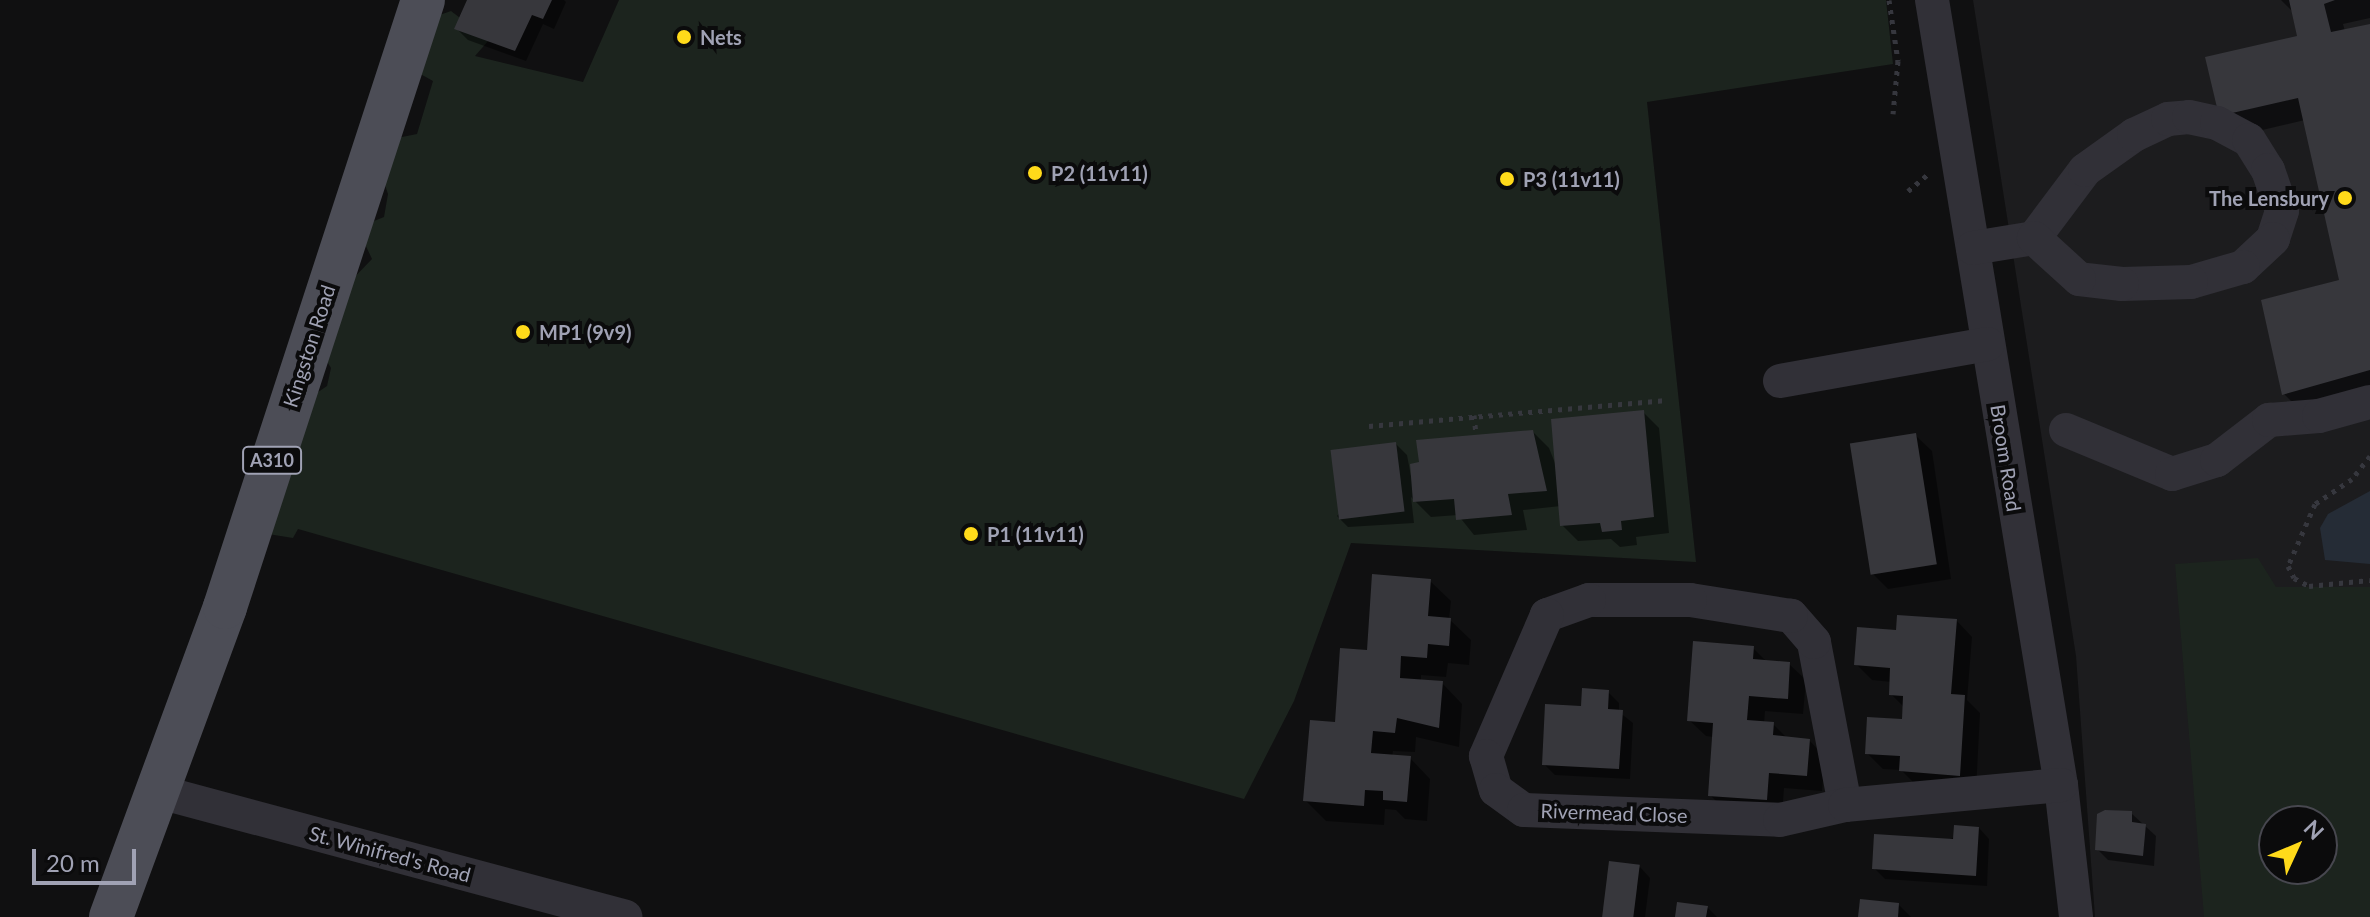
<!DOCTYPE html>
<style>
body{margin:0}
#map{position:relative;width:2370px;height:917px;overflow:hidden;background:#101011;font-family:Lato,sans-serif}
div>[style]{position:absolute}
.built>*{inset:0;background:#1c1c1e}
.green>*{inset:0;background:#1c241e}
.water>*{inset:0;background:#252c36}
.shadow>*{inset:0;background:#0007}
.building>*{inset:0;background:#37373c;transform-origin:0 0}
.path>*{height:5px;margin-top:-2.5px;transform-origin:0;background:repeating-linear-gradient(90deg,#36373e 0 4px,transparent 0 10px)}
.minor>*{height:34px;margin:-17px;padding:0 17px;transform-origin:17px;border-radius:17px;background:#313037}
.major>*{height:44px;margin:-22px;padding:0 22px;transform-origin:22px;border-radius:22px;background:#4c4d56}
.dots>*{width:22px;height:22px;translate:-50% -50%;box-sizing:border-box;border:4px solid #0b0b0c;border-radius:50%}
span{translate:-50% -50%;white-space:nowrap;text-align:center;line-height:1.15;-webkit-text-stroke:8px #0b0b0c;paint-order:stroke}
.shield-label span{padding:2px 6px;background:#0b0b0c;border:2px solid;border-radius:6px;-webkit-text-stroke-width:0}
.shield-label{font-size:18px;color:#a0a2b4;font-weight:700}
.poi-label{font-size:20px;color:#a0a2b4;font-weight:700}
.left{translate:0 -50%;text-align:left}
.right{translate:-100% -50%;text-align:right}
.street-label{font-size:20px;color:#a0a2b4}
.north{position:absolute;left:2258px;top:805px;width:80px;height:80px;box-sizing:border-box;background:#0b0b0c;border:2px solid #47474f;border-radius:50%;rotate:46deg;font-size:22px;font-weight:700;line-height:32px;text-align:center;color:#a0a2b4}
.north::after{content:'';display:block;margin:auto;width:28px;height:36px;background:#ffda1a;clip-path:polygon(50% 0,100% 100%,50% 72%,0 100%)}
.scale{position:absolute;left:32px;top:849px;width:104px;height:36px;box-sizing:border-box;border:4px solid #a0a2b4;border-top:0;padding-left:10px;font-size:24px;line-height:28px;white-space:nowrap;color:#a0a2b4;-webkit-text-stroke:6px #0b0b0c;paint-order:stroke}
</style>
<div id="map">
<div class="built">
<div style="clip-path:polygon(evenodd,1973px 0,2370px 0,2370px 917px,2095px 917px,2076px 656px,1973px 0,2274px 821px,2322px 821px,2322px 869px,2274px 869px,2274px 821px)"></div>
</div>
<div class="green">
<div style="clip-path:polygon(619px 0,1886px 0,1893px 64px,1647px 102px,1696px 562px,1351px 543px,1294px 701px,1244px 799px,298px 529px,293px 538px,268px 534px,302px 403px,327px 386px,331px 368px,325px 358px,343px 289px,372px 259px,364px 242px,374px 221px,384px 217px,388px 194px,382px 176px,392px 139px,417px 134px,433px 81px,415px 71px,431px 18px,451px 11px,489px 40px,475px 56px,583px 82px)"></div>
<div style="clip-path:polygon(evenodd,2258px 558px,2276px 587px,2370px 587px,2370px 917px,2204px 917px,2175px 564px,2258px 558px,2274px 821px,2322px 821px,2322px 869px,2274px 869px,2274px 821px)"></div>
</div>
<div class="water">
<div style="clip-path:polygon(2370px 491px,2370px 564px,2325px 560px,2320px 528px,2328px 514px)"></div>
</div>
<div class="shadow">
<div style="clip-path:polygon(469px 0,564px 0,566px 2px,554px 29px,543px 24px,526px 61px,468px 40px,457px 29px)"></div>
<div style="clip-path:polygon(2281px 0,2370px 0,2370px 18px,2343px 24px,2345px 31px,2370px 26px,2370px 396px,2304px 414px,2284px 394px,2341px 281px,2305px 120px,2241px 135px,2208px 59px,2299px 38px,2294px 13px)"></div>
<div style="clip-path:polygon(1643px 412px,1659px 428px,1669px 533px,1636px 537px,1637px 545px,1620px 547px,1611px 539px,1578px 541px,1562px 525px,1561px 506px,1523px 510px,1527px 530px,1474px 535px,1458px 515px,1431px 517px,1411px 497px,1414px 523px,1348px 527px,1337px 516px,1396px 444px,1407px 455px,1414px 492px,1533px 432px,1549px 448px,1557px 468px)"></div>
<div style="clip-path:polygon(1915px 435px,1932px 451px,1951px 579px,1888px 589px,1872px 573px)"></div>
<div style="clip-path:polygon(1430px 581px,1451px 601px,1449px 619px,1471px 640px,1469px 665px,1448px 663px,1446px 677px,1421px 675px,1421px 681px,1442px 683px,1462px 704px,1459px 747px,1416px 737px,1415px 752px,1393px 751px,1392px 757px,1410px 758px,1430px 779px,1427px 821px,1405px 819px,1396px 810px,1385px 809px,1384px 825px,1326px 821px,1305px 800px,1336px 725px,1368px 652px)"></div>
<div style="clip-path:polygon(1956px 620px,1972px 637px,1967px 700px,1980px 713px,1976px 791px,1918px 787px,1901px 770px,1883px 769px,1867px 753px,1904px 721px,1904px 707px,1891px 694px,1892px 682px,1872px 680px,1856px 664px,1898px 632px)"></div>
<div style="clip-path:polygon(1753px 648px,1768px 663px,1789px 664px,1806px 680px,1803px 714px,1765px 711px,1764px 724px,1773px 724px,1788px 739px,1809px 740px,1825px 757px,1822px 791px,1784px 788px,1782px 816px,1726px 811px,1710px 795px,1714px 737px,1706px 736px,1689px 720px)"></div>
<div style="clip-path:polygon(1608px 692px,1619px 703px,1619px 712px,1633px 723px,1630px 779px,1555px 775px,1544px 764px,1583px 708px)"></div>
<div style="clip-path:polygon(2131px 813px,2156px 836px,2154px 866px,2108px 860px,2097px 849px)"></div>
<div style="clip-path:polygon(1979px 828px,1989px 839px,1987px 886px,1885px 879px,1874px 868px)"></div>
<div style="clip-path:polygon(1640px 867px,1650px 878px,1645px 917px,1603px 917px)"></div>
<div style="clip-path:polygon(1898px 904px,1911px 917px,1860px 917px)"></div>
<div style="clip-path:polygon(1707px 907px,1717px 917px,1677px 917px)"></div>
</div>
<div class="building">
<div style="clip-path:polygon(467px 0,552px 0,543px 19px,532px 15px,515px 51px,454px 29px)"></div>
<div style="clip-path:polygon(2289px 0,2335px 0,2324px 4px,2331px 32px,2370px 24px,2370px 370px,2282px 395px,2261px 300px,2339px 280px,2298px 98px,2219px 116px,2205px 57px,2297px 36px)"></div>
<div style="clip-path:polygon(1644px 410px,1654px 517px,1621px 521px,1622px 530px,1602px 532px,1600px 523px,1560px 526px,1551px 419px)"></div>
<div style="clip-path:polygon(1533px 430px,1547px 491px,1508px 494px,1512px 515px,1456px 520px,1454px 499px,1413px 502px,1410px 464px,1419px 462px,1416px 440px)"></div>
<div style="left:1916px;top:433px;width:133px;height:67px;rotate:81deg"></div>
<div style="left:1396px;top:442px;width:70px;height:66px;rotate:83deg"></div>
<div style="clip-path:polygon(1372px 574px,1431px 579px,1428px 616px,1451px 618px,1449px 646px,1428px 644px,1427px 658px,1401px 656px,1400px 678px,1443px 681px,1439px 728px,1397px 718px,1395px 733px,1373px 731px,1371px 753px,1411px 756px,1407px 802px,1383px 800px,1383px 791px,1365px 790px,1364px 806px,1303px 801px,1310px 720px,1335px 722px,1340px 648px,1367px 650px)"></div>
<div style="clip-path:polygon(1897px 615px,1957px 619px,1951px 694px,1965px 695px,1960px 776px,1899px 771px,1900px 756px,1865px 754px,1867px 717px,1902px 719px,1903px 696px,1889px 695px,1890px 668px,1854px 665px,1857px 627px,1896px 630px)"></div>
<div style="clip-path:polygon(1693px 641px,1754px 646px,1753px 659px,1790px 662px,1788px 699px,1749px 696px,1747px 720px,1774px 722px,1773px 735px,1810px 739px,1807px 776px,1769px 773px,1767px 800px,1708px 796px,1713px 723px,1687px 721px)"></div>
<div style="clip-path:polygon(1582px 688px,1609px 690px,1608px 709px,1623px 710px,1619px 769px,1542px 765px,1545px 704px,1581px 706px)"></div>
<div style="clip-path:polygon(2105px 810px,2132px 811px,2132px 822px,2146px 824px,2143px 856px,2095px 850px,2097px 814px)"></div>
<div style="clip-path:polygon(1954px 825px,1979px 827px,1976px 876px,1872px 869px,1874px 834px,1953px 839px)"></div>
<div style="left:1609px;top:861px;width:31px;height:57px;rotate:7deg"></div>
<div style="clip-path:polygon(1860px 899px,1899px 903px,1898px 917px,1858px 917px)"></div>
<div style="clip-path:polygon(1677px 902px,1708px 906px,1706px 917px,1675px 917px)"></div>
</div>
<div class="path">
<div style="left:1889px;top:0;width:62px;rotate:81.6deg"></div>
<div style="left:1898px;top:61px;width:53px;rotate:95.4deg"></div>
<div style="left:1908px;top:191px;width:25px;rotate:-40deg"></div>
<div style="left:1474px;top:415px;width:19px;rotate:84deg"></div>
<div style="left:1369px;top:426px;width:299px;rotate:-5deg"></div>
<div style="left:2370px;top:456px;width:29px;rotate:128deg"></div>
<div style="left:2352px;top:479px;width:45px;rotate:146deg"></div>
<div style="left:2315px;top:504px;width:68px;rotate:113.5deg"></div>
<div style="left:2288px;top:566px;width:13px;rotate:63deg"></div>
<div style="left:2294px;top:578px;width:17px;rotate:28deg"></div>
<div style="left:2309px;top:586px;width:61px;rotate:-5.6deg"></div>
</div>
<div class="minor">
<div style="left:1932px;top:0;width:796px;rotate:80.67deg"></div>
<div style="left:2061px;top:785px;width:133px;rotate:83.5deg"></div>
<div style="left:1973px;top:248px;width:62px;rotate:-9.3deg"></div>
<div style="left:2034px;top:238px;width:85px;rotate:-53.1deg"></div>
<div style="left:2085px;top:170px;width:60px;rotate:-35.5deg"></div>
<div style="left:2134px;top:135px;width:38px;rotate:-25deg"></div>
<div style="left:2168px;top:119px;width:21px;rotate:-5deg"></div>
<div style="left:2189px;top:117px;width:29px;rotate:12deg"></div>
<div style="left:2217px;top:123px;width:36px;rotate:28deg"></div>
<div style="left:2249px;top:140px;width:36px;rotate:58deg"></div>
<div style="left:2268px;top:170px;width:43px;rotate:71.1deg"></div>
<div style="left:2282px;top:211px;width:29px;rotate:108deg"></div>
<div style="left:2273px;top:239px;width:41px;rotate:137deg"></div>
<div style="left:2243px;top:267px;width:54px;rotate:163.9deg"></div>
<div style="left:2191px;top:282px;width:69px;rotate:178.3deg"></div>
<div style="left:2122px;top:284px;width:43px;rotate:-173.4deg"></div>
<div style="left:2079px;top:279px;width:61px;rotate:-137.7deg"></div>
<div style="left:1780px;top:381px;width:211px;rotate:-10.1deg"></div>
<div style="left:2066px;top:430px;width:115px;rotate:22.5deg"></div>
<div style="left:2172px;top:474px;width:47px;rotate:-17.3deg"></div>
<div style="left:2217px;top:460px;width:66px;rotate:-37.6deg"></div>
<div style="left:2269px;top:420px;width:50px;rotate:-4.6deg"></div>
<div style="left:2319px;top:416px;width:53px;rotate:-15.4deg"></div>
<div style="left:156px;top:791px;width:486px;rotate:15deg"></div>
<div style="left:1845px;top:805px;width:166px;rotate:-100.8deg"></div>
<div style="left:1814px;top:642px;width:35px;rotate:-131deg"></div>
<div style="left:1791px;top:616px;width:102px;rotate:-171deg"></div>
<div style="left:1690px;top:600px;width:101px;rotate:180deg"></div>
<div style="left:1589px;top:600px;width:45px;rotate:160.3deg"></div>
<div style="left:1547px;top:615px;width:154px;rotate:113.4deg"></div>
<div style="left:1486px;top:756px;width:35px;rotate:74deg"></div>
<div style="left:1496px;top:790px;width:34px;rotate:36deg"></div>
<div style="left:1524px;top:810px;width:256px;rotate:2.2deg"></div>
<div style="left:1780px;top:820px;width:67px;rotate:-13deg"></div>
<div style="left:1845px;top:805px;width:217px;rotate:-5.3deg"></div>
</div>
<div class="major">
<div style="left:111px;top:917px;width:330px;rotate:-69.8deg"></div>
<div style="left:225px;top:607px;width:638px;rotate:-71.93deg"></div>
</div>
<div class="dots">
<div style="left:684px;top:37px;background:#ffda1a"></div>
<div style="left:1035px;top:173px;background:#ffda1a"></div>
<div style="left:1507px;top:179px;background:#ffda1a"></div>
<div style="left:2345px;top:198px;background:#ffda1a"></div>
<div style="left:523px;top:332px;background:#ffda1a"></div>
<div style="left:971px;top:534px;background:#ffda1a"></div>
</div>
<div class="shield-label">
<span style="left:272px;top:460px">A310</span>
</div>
<div class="poi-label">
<span class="left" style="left:700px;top:37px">Nets</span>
<span class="left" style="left:1051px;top:173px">P2 (11v11)</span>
<span class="left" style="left:1523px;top:179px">P3 (11v11)</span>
<span class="right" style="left:2329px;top:198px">The Lensbury</span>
<span class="left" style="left:539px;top:332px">MP1 (9v9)</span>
<span class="left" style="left:987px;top:534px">P1 (11v11)</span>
</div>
<div class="street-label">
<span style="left:309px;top:346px;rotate:-72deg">Kingston Road</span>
<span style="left:2006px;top:458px;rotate:81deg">Broom Road</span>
<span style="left:1614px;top:813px;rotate:2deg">Rivermead Close</span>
<span style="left:390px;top:854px;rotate:15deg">St. Winifred's Road</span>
</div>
<div class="north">N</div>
<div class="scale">20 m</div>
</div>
